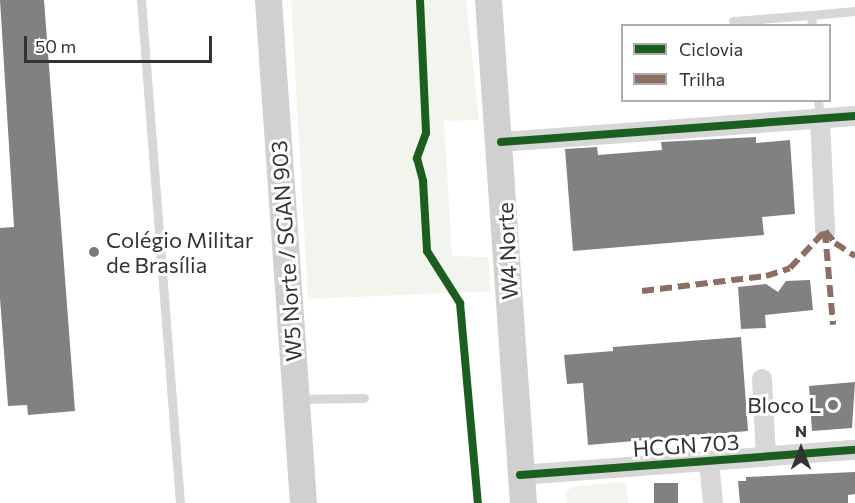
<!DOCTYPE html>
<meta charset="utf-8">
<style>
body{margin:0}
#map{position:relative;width:855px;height:503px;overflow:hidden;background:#fff;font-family:Commissioner,sans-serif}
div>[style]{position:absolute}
.green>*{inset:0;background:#f1f5ed}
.building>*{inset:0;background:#818181;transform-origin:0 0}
.lane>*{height:9px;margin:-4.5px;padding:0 4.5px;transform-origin:4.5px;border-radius:4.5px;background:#d7d7d7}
.street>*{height:20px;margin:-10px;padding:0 10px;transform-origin:10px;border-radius:10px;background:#d7d7d7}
.secondary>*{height:27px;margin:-13.5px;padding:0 13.5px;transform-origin:13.5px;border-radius:13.5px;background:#d0d0d0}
.quiet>*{height:6px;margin-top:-3px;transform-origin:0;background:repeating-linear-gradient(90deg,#8d6e63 0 12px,transparent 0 18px)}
.cycleway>*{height:8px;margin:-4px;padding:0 4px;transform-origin:4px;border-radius:4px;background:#1b5e20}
.dots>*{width:16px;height:16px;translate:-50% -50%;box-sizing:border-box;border:3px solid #fff;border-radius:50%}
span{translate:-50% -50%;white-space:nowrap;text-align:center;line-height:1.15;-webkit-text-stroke:6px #fff;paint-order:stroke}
.poi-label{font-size:22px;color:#333}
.left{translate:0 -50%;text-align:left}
.right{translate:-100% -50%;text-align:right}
.street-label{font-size:22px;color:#333}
.legend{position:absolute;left:621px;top:24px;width:210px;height:78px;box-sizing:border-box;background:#fff;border:2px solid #adadad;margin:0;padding:8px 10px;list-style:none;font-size:18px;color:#333}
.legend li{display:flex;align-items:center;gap:12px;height:30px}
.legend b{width:30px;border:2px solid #adadad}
.north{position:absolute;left:771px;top:419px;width:60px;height:60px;-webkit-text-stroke:4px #fff;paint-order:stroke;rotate:0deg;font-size:16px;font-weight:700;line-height:24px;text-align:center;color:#333}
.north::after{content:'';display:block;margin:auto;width:21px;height:27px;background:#333;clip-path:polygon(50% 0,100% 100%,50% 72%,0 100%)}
.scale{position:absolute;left:24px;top:36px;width:188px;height:27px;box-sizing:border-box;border:3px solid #333;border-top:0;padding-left:8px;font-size:18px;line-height:21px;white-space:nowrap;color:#333;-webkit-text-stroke:4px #fff;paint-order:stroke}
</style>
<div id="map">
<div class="green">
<div style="clip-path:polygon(291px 0,466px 0,479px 120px,444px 121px,452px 256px,488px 257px,491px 291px,308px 299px)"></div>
<div style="clip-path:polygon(626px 482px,628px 503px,567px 503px,566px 491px,575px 486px)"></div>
</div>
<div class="building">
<div style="clip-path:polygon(0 0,44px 0,75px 411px,28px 415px,27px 405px,8px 406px,0 298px,0 228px,14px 227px)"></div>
<div style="clip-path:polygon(756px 137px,756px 143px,790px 140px,795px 214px,762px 217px,764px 235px,573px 251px,565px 149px,597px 147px,598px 155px,662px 150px,661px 142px)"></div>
<div style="clip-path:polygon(810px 280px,813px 310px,765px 315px,766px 328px,741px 329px,738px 287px,766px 284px,778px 292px,786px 281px)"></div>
<div style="clip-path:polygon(741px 337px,748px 431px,588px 445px,583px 383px,567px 384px,564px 355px,613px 351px,613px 347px)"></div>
<div style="clip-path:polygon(855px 382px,852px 428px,812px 431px,809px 386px)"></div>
<div style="clip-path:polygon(855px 472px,855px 494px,848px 495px,848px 503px,740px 503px,738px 481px,746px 481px,746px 477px)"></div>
<div style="left:678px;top:483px;width:20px;height:24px;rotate:90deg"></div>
</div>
<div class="lane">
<div style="left:141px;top:0;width:505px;rotate:85.57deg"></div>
<div style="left:733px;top:21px;width:78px;rotate:-4.4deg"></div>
<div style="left:812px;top:26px;width:11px;rotate:-95deg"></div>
<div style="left:811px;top:15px;width:44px;rotate:-5.2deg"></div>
<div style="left:818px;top:100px;width:19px;rotate:84deg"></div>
<div style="left:299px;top:399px;width:65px;rotate:-0.9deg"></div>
</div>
<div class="street">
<div style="left:820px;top:119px;width:112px;rotate:87.4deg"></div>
<div style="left:501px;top:142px;width:355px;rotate:-4.2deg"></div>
<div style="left:762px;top:379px;width:78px;rotate:87.1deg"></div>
<div style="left:709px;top:462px;width:41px;rotate:84.4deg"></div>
<div style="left:520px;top:475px;width:336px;rotate:-4.3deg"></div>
</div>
<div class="secondary">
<div style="left:268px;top:0;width:504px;rotate:86.02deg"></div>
<div style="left:488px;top:0;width:504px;rotate:86.02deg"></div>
</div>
<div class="quiet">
<div style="left:825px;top:231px;width:94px;rotate:85.1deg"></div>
<div style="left:825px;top:231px;width:16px;rotate:50deg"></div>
<div style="left:835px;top:243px;width:24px;rotate:33deg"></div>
<div style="left:642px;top:291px;width:125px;rotate:-6.9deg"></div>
<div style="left:766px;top:276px;width:25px;rotate:-18deg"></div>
<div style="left:790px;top:268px;width:51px;rotate:-46.6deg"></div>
</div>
<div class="cycleway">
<div style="left:420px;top:0;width:133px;rotate:87.4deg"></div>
<div style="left:426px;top:133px;width:27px;rotate:110deg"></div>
<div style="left:417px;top:158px;width:24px;rotate:75deg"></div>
<div style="left:423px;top:181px;width:70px;rotate:86.7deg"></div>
<div style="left:427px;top:251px;width:62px;rotate:57.6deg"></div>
<div style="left:460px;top:303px;width:201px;rotate:84.9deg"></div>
<div style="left:501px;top:142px;width:355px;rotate:-4.2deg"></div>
<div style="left:520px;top:475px;width:336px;rotate:-4.3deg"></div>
</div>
<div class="dots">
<div style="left:94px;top:252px;background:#7a7a7a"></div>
<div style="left:833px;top:405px;background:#7a7a7a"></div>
</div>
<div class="poi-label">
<span class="left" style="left:106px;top:252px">Colégio Militar<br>de Brasília</span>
<span class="right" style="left:821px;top:405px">Bloco L</span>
</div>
<div class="street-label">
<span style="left:286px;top:251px;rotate:-94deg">W5 Norte / SGAN 903</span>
<span style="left:507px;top:251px;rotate:-93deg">W4 Norte</span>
<span style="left:686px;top:445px;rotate:-4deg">HCGN 703</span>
</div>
<ul class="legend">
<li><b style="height:8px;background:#1b5e20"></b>Ciclovia</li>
<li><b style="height:8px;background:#8d6e63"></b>Trilha</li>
</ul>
<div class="north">N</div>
<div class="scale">50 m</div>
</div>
